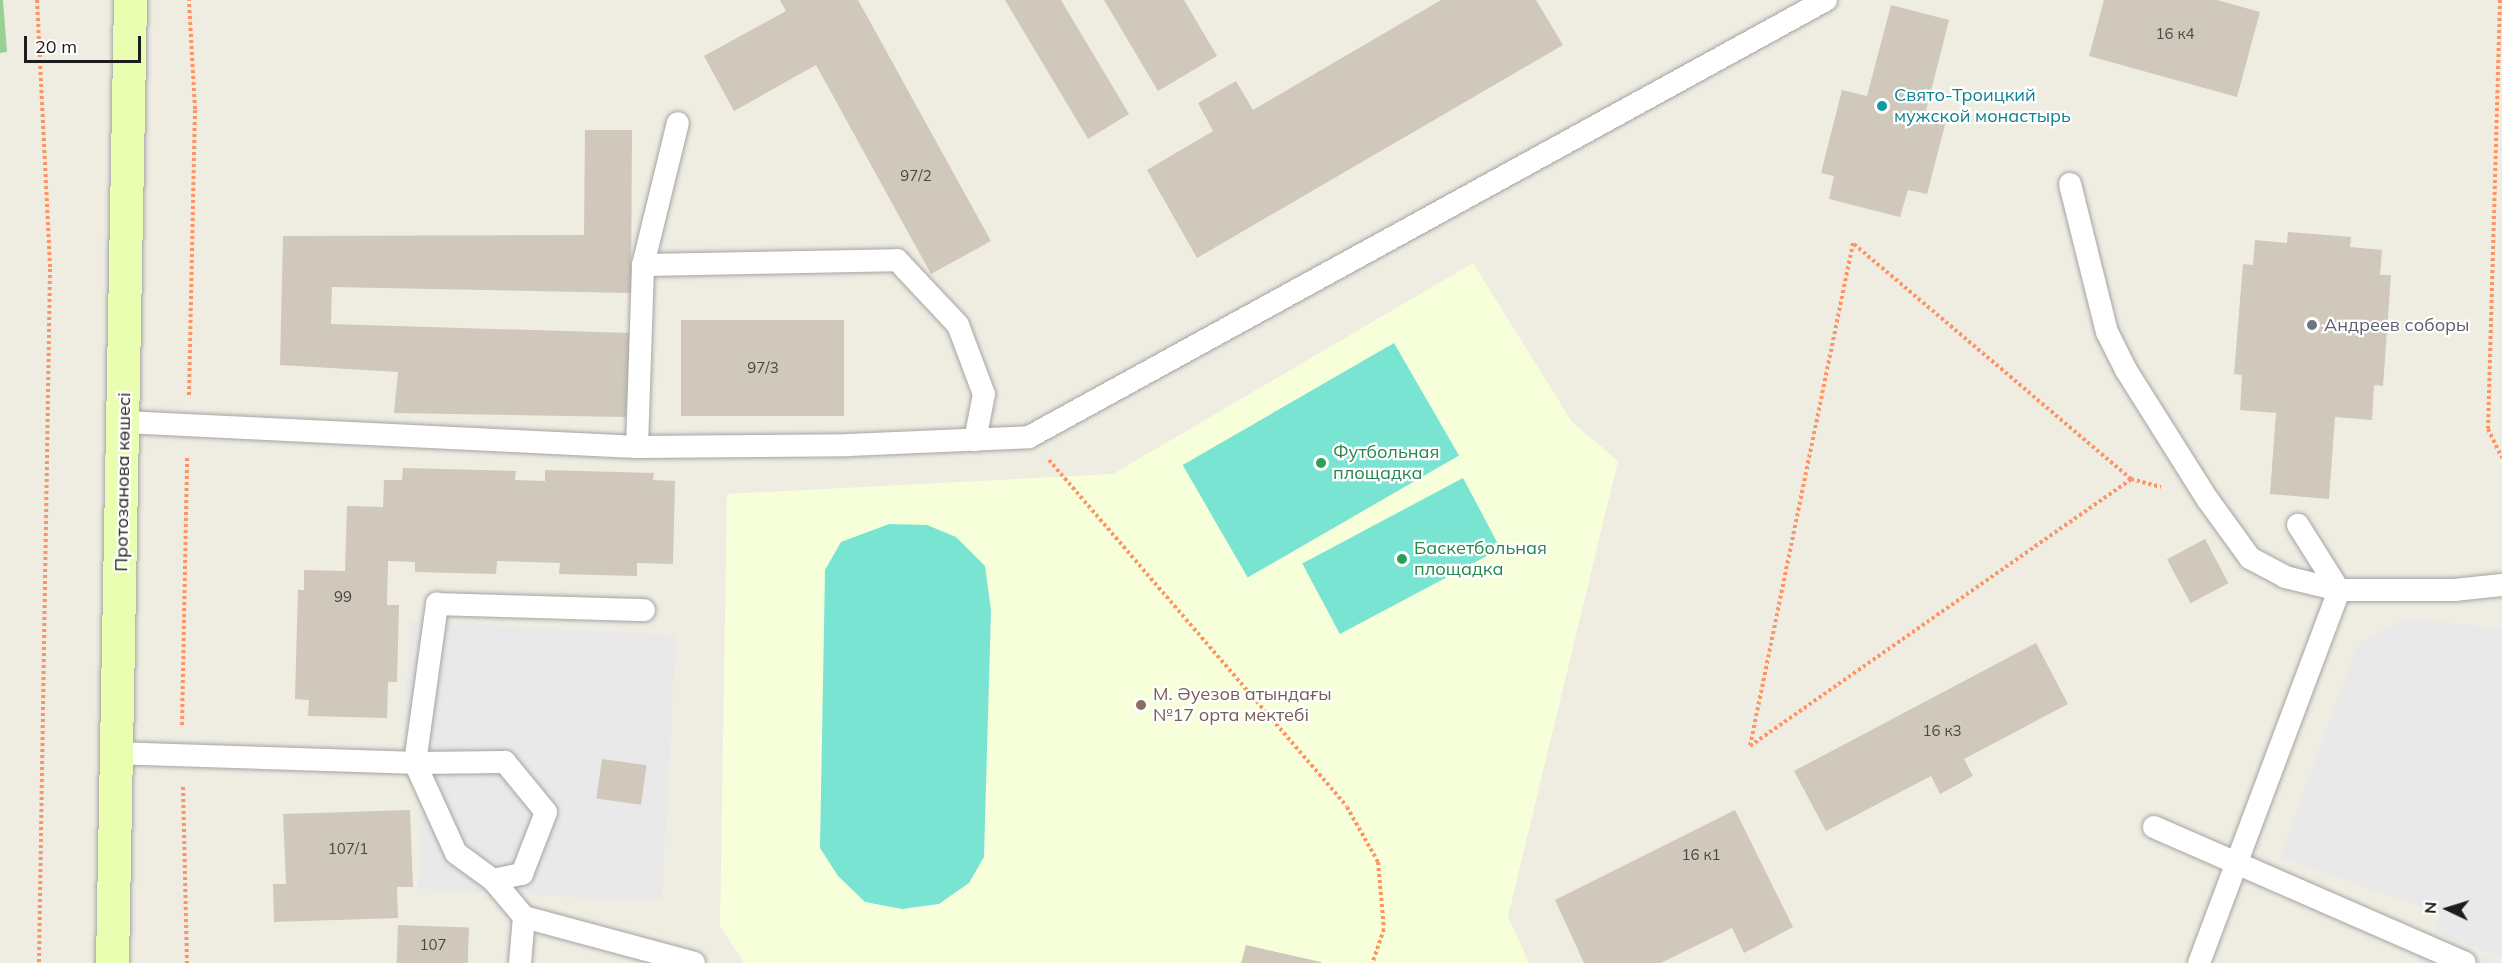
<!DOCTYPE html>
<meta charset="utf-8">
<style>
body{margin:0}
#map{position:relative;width:2502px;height:963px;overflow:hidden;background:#efede2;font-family:Mulish,sans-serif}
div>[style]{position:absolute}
.education>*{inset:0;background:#f7ffda}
.forest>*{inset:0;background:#98d193}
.pitch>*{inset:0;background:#79e4d2;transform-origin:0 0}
.parking>*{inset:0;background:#e9e9e9}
.building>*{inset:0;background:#cfc8bb;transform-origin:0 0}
.path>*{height:4px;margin-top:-2px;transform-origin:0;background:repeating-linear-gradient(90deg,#ff9462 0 3px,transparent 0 6px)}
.roads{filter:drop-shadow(0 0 2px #a4a4a4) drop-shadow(0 0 2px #a4a4a4)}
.lane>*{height:22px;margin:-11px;padding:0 11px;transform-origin:11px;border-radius:11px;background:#fff}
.secondary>*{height:33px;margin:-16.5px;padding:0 16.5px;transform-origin:16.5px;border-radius:16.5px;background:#e9feb1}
.dots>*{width:16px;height:16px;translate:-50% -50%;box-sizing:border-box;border:3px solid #fff;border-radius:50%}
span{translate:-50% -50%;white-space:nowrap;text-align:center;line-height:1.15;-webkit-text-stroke:4.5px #fff;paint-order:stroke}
.number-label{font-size:15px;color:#4a4844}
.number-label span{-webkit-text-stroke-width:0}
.culture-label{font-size:18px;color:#0d838f}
.left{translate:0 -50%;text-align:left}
.worship-label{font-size:18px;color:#5b616d}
.leisure-label{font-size:18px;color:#27864d}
.street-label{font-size:18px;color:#1d1d1d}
.education-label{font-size:18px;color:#785e54}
.north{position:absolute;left:2418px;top:879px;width:60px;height:60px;-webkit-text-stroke:4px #fff;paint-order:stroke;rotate:274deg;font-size:16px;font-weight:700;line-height:24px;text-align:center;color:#1d1d1d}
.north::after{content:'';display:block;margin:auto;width:21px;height:27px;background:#1d1d1d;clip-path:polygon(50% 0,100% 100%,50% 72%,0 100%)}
.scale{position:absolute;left:24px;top:36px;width:117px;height:27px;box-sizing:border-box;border:3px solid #1d1d1d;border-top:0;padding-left:8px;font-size:18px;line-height:21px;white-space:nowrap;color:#1d1d1d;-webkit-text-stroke:4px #fff;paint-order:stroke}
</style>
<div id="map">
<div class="education">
<div style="clip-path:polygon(1473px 263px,1572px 422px,1618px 461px,1508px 916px,1529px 963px,744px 963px,720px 926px,727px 494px,1113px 474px)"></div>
</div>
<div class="forest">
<div style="clip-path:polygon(0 0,3px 0,7px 52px,0 53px)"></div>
</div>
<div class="pitch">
<div style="left:1394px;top:343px;width:130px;height:244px;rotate:60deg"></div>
<div style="left:1463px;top:478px;width:80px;height:182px;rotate:62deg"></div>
<div style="clip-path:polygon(889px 524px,927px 525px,956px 537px,985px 566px,991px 610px,984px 857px,969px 883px,939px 904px,902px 909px,865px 902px,838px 876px,820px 848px,825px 570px,841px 542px)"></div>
</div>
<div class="parking">
<div style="clip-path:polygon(2405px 618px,2502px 629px,2502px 957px,2434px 933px,2440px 914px,2280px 857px,2357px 645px)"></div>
<div style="clip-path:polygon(410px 621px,676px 635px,662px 902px,418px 889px,425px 756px,403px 754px)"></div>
<div style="clip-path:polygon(2424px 938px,2496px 963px,2415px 963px)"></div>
</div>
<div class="building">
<div style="clip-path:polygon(780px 0,858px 0,991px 241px,931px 274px,816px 65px,734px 111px,704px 56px,786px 11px)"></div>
<div style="clip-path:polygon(1005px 0,1061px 0,1129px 114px,1088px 139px)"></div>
<div style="clip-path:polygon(1104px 0,1184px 0,1217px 56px,1158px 91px)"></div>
<div style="clip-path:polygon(1441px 0,1536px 0,1563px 45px,1197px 258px,1147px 170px,1213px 131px,1198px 103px,1236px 81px,1253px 110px)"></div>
<div style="clip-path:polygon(2104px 0,2217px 0,2260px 12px,2237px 97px,2089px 56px)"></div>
<div style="clip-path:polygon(1891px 5px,1949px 20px,1925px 115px,1946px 121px,1927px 194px,1908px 190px,1900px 217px,1829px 199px,1834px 176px,1821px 173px,1842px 90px,1867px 96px)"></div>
<div style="clip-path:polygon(585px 130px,632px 130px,631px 293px,332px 287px,331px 324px,630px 333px,626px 417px,394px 413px,398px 372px,280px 365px,283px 236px,584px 235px)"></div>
<div style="clip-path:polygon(2288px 232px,2351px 237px,2350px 247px,2382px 250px,2380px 275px,2391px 275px,2383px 386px,2374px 385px,2372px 420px,2335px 417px,2329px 499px,2270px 494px,2276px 413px,2240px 410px,2242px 375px,2234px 374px,2243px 264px,2253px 265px,2255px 240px,2287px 243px)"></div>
<div style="left:681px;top:320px;width:163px;height:96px"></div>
<div style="clip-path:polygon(403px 468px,516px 471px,515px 480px,545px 481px,545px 470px,654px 473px,653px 480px,675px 481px,673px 564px,637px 563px,637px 576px,559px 574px,560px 563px,497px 561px,496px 574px,415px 572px,415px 562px,388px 561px,387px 605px,399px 605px,397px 682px,388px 682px,387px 718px,308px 716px,309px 700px,295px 699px,298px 590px,304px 590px,304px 570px,345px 571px,347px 506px,383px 507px,384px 480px,402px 480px)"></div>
<div style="left:2205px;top:539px;width:50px;height:43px;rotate:62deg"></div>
<div style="clip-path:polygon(2036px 643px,2068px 704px,1964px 759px,1973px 776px,1940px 794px,1931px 776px,1826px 831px,1794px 771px)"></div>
<div style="left:602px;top:759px;width:45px;height:40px;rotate:8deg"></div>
<div style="clip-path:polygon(410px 810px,413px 887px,397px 887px,398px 918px,274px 922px,273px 884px,286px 884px,283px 814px)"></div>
<div style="clip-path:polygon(1735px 810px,1793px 927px,1744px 953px,1732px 928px,1661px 963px,1584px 963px,1555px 900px)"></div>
<div style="left:398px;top:925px;width:71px;height:38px;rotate:2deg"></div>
<div style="clip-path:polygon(1246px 945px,1321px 962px,1321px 963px,1241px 963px)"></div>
</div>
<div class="path">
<div style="left:37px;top:0;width:269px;rotate:87.2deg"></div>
<div style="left:50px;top:269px;width:694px;rotate:90.91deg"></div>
<div style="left:2500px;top:0;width:429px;rotate:91.6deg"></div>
<div style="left:2488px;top:429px;width:32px;rotate:64deg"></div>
<div style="left:189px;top:395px;width:286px;rotate:-88.8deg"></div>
<div style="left:195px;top:109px;width:109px;rotate:-93.2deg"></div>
<div style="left:1049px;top:460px;width:457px;rotate:49.3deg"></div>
<div style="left:1347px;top:807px;width:63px;rotate:60.6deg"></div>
<div style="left:1378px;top:862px;width:67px;rotate:84.9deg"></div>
<div style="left:1384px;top:929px;width:36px;rotate:109deg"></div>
<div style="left:2131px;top:479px;width:365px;rotate:-139.7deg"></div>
<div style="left:1853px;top:243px;width:513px;rotate:101.57deg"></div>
<div style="left:1750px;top:746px;width:465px;rotate:-35deg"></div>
<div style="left:2131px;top:479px;width:31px;rotate:15deg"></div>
<div style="left:182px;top:725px;width:268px;rotate:-88.9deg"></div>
<div style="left:183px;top:787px;width:176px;rotate:88.7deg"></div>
</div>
<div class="roads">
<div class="lane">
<div style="left:2070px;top:184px;width:153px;rotate:76deg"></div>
<div style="left:2107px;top:332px;width:42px;rotate:63.4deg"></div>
<div style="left:2126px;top:370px;width:154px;rotate:57.8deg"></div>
<div style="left:2208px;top:500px;width:72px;rotate:54.1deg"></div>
<div style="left:2250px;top:558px;width:40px;rotate:28deg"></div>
<div style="left:2285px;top:577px;width:56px;rotate:13.5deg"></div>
<div style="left:2339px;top:590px;width:115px"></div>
<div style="left:2454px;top:590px;width:48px;rotate:-5.9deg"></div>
<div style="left:643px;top:265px;width:254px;rotate:-1.1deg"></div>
<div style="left:897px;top:260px;width:89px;rotate:46.8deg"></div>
<div style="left:958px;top:325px;width:74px;rotate:69.4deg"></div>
<div style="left:984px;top:394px;width:47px;rotate:101.1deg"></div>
<div style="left:124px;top:422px;width:514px;rotate:2.79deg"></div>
<div style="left:637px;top:447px;width:212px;rotate:-0.5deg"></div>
<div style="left:849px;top:445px;width:180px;rotate:-2.5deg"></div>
<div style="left:1029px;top:437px;width:909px;rotate:-28.74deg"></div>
<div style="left:637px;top:447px;width:182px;rotate:-88.1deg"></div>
<div style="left:643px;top:265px;width:146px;rotate:-76.2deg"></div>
<div style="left:116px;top:753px;width:299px;rotate:1.9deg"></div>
<div style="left:415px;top:763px;width:99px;rotate:65.5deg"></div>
<div style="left:456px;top:853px;width:46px;rotate:36.1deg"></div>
<div style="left:493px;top:880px;width:48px;rotate:50deg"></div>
<div style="left:524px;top:917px;width:46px;rotate:95deg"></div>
<div style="left:2154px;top:827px;width:339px;rotate:23.6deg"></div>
<div style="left:493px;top:880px;width:30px;rotate:-12deg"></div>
<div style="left:522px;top:874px;width:66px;rotate:-68.8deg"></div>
<div style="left:546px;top:812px;width:65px;rotate:-129.4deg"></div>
<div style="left:505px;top:762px;width:90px;rotate:179.4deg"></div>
<div style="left:415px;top:763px;width:161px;rotate:-82.1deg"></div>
<div style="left:437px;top:604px;width:207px;rotate:1.7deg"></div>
<div style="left:524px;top:917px;width:176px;rotate:15.1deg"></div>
<div style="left:2199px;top:963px;width:398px;rotate:-69.4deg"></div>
<div style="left:2339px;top:590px;width:77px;rotate:-122.2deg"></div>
</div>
<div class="secondary">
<div style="left:112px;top:963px;width:963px;rotate:-88.93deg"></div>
</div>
</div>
<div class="dots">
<div style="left:1882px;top:106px;background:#0f9aa8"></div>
<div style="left:2312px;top:325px;background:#6b7280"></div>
<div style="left:1321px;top:463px;background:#2e9e5b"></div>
<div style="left:1402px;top:559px;background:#2e9e5b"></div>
<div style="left:1141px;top:705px;background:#8d6e63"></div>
</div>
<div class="number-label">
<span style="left:2175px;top:34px">16 к4</span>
<span style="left:916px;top:176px">97/2</span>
<span style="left:763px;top:368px">97/3</span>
<span style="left:343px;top:597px">99</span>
<span style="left:1942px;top:731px">16 к3</span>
<span style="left:348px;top:849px">107/1</span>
<span style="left:1701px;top:855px">16 к1</span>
<span style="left:433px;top:945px">107</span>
</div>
<div class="culture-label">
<span class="left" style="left:1894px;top:106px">Свято-Троицкий<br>мужской монастырь</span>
</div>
<div class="worship-label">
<span class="left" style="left:2324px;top:325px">Андреев соборы</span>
</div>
<div class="leisure-label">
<span class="left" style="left:1333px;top:463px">Футбольная<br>площадка</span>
<span class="left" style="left:1414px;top:559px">Баскетбольная<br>площадка</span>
</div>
<div class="street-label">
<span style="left:123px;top:482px;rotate:-89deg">Протозанова көшесі</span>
</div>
<div class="education-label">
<span class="left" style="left:1153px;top:705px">М. Әуезов атындағы<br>№17 орта мектебі</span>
</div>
<div class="north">N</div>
<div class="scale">20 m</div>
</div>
